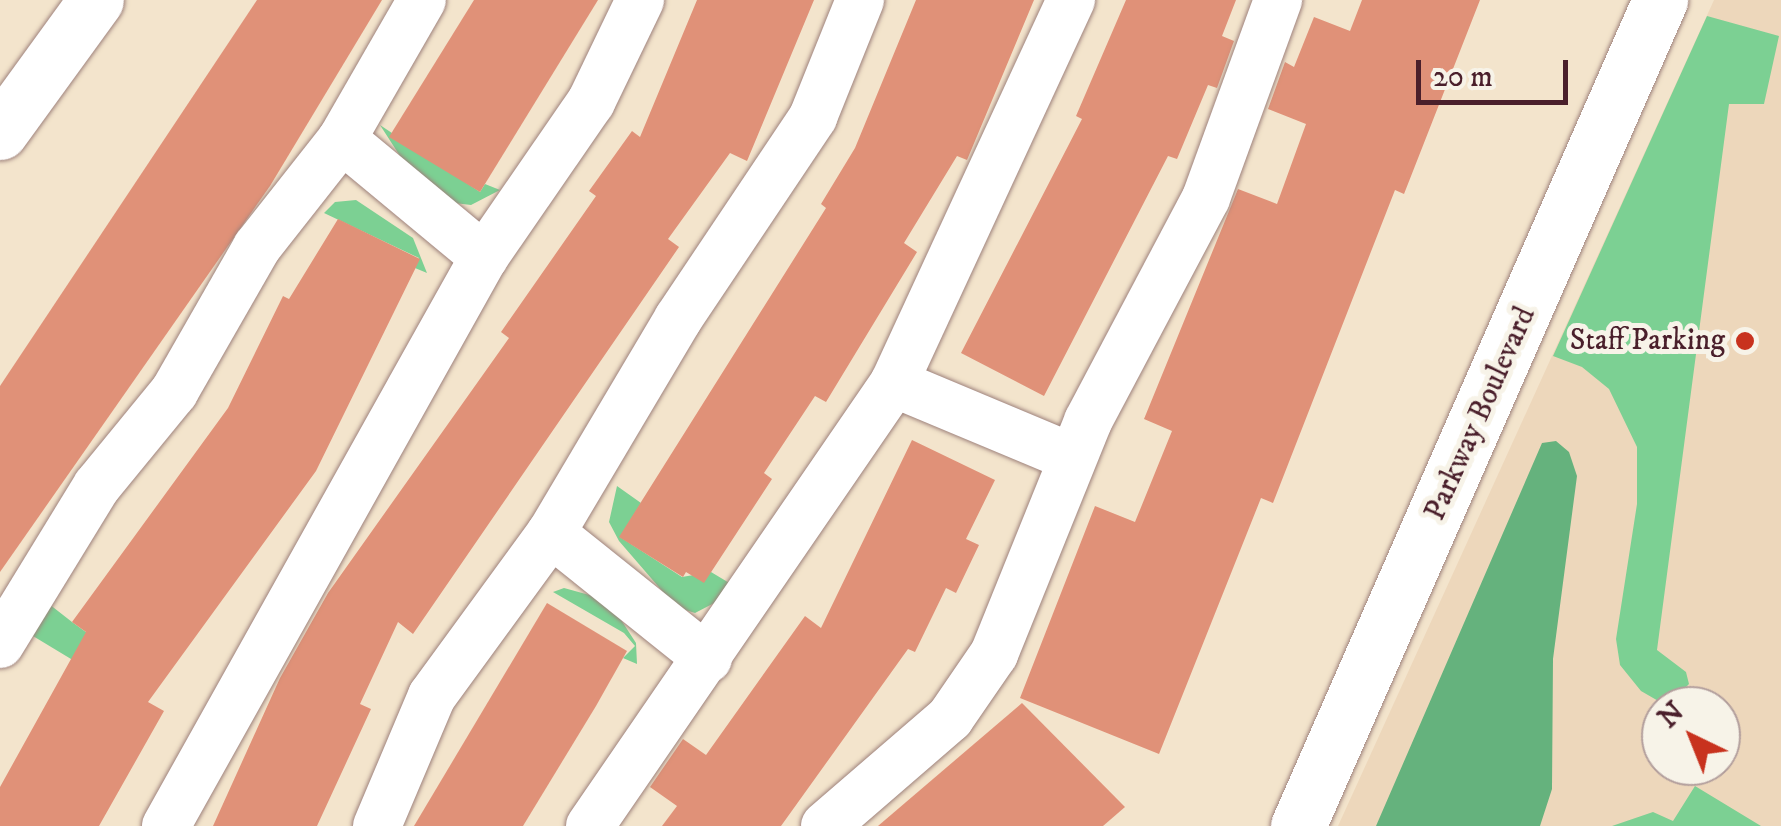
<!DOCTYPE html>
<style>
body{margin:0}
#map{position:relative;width:1781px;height:826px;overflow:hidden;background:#f3e4cc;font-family:"IM FELL DW Pica",serif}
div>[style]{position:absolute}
.built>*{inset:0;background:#edd7bb}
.green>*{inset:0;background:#7cd093}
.forest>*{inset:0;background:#65b27d}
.building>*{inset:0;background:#e09178}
.roads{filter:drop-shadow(0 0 2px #9e827c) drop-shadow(0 0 2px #9e827c)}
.minor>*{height:48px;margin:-24px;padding:0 24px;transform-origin:24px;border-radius:24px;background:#fff}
.tertiary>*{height:55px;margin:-27.5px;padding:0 27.5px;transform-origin:27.5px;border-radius:27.5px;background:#fff}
.dots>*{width:28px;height:28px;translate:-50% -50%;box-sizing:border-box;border:5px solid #f7f3e8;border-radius:50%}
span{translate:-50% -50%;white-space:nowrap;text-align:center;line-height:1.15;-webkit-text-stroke:10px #f7f3e8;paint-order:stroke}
.poi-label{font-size:30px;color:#4a1f2b}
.right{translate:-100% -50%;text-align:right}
.street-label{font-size:30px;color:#4a1f2b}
.north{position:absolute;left:1641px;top:686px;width:100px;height:100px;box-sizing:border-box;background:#f7f3e8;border:2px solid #b29e9c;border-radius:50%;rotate:317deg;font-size:28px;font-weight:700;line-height:40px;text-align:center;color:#4a1f2b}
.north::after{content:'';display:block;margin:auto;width:35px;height:45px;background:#c8321e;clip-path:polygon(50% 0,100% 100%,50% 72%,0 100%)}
.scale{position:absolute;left:1416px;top:60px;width:152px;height:45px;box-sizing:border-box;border:5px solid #4a1f2b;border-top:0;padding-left:12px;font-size:30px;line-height:35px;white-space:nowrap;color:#4a1f2b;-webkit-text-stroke:8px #f7f3e8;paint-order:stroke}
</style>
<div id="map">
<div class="built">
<div style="clip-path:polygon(evenodd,1714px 0,1781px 0,1781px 826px,1338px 826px,1714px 0,1661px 706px,1721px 706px,1721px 766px,1661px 766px,1661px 706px)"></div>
</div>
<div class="green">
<div style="clip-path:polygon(1707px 16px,1779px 36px,1764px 104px,1729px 104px,1657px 650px,1686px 672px,1689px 684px,1667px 706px,1641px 691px,1620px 665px,1616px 639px,1637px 504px,1637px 447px,1609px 389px,1582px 367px,1553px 356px)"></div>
<div style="clip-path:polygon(380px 125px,480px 192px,485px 184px,500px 190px,471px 205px,446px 202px,409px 170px)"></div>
<div style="clip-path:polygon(356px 200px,413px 238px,427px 273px,415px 268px,419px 258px,324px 213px,335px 202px)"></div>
<div style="clip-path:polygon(617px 486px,641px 503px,620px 537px,682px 577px,711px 572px,731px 584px,722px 599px,695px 613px,676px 607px,619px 541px,609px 522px)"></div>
<div style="clip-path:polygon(564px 588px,593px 596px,616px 612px,636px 643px,637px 664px,623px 658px,635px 646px,624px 633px,553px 592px)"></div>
<div style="clip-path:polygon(49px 604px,72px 622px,152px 680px,71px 659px,28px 633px)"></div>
<div style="clip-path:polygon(1695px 786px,1761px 826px,1612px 826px,1653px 812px,1673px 821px)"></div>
</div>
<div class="forest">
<div style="clip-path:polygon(1556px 441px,1569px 452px,1577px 476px,1553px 659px,1552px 789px,1540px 826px,1376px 826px,1542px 443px)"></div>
</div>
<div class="building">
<div style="clip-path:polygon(257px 0,382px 0,270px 186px,0 572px,0 386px)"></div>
<div style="clip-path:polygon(474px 0,598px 0,480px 192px,389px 137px)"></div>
<div style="clip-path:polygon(697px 0,814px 0,747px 161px,730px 153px,668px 239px,679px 247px,413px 634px,398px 622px,360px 704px,371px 709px,317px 826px,213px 826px,280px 678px,328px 593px,509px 338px,501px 332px,596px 196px,589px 191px,632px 131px,640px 137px)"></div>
<div style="clip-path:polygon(916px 0,1034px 0,967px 160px,957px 156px,904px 243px,917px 252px,826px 402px,815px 396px,764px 473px,772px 479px,704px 583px,686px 572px,683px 577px,619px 537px,826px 208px,821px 204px,855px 148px)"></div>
<div style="clip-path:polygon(1126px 0,1236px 0,1222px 36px,1234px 41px,1217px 88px,1208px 85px,1177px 159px,1168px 156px,1044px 396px,961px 353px,1082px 119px,1076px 116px)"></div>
<div style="clip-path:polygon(1362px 0,1480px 0,1404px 194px,1395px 190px,1273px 503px,1261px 498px,1159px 754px,1020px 698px,1095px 506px,1135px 522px,1172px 431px,1144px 419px,1238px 189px,1277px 204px,1306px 124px,1268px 109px,1285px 62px,1294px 67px,1314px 17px,1350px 31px)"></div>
<div style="clip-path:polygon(338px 219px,420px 259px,316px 471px,148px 702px,164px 711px,99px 826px,0 826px,0 787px,86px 632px,72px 622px,228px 408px,283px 296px,289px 299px)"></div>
<div style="clip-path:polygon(912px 440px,995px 480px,966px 539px,979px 545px,956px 593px,946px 588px,915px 652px,908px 649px,781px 826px,662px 826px,677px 806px,650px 787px,683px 739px,706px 755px,805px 616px,821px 628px)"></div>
<div style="clip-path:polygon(547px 603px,627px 651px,596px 706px,523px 826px,414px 826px)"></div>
<div style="clip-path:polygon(1022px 703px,1125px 807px,1103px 826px,878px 826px)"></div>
</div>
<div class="roads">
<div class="minor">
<div style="left:342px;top:139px;width:185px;rotate:39.7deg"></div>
<div style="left:894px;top:383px;width:192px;rotate:22.7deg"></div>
<div style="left:551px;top:533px;width:201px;rotate:38.7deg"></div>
<div style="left:0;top:644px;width:185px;rotate:-58.5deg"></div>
<div style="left:97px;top:486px;width:122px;rotate:-50.7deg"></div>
<div style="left:174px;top:392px;width:167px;rotate:-60.2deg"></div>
<div style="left:257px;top:247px;width:137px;rotate:-51.8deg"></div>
<div style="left:342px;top:139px;width:160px;rotate:-60.1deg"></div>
<div style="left:166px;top:826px;width:652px;rotate:-60.8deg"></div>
<div style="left:484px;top:257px;width:188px;rotate:-55.4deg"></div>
<div style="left:591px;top:102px;width:113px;rotate:-64.3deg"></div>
<div style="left:377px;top:826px;width:141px;rotate:-67.1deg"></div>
<div style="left:432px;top:696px;width:202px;rotate:-53.9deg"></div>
<div style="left:551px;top:533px;width:249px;rotate:-59.3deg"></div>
<div style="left:678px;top:319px;width:243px;rotate:-56.2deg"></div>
<div style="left:813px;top:117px;width:126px;rotate:-68.1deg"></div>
<div style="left:590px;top:826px;width:537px;rotate:-55.54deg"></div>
<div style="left:894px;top:383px;width:422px;rotate:-65.2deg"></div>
<div style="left:825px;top:826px;width:165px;rotate:-40.8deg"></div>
<div style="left:950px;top:718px;width:78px;rotate:-55.5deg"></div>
<div style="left:994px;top:654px;width:251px;rotate:-68deg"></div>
<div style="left:1088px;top:421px;width:252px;rotate:-62.1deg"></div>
<div style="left:1206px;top:198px;width:211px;rotate:-70deg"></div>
</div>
<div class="tertiary">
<div style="left:0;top:132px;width:163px;rotate:-54deg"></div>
<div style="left:1298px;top:826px;width:902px;rotate:-66.33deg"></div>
</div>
</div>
<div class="dots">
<div style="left:1745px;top:341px;background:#c8321e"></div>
</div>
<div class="poi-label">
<span class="right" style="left:1725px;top:341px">Staff Parking</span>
</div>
<div class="street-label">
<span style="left:1481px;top:414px;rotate:-66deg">Parkway Boulevard</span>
</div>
<div class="north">N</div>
<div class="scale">20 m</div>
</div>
